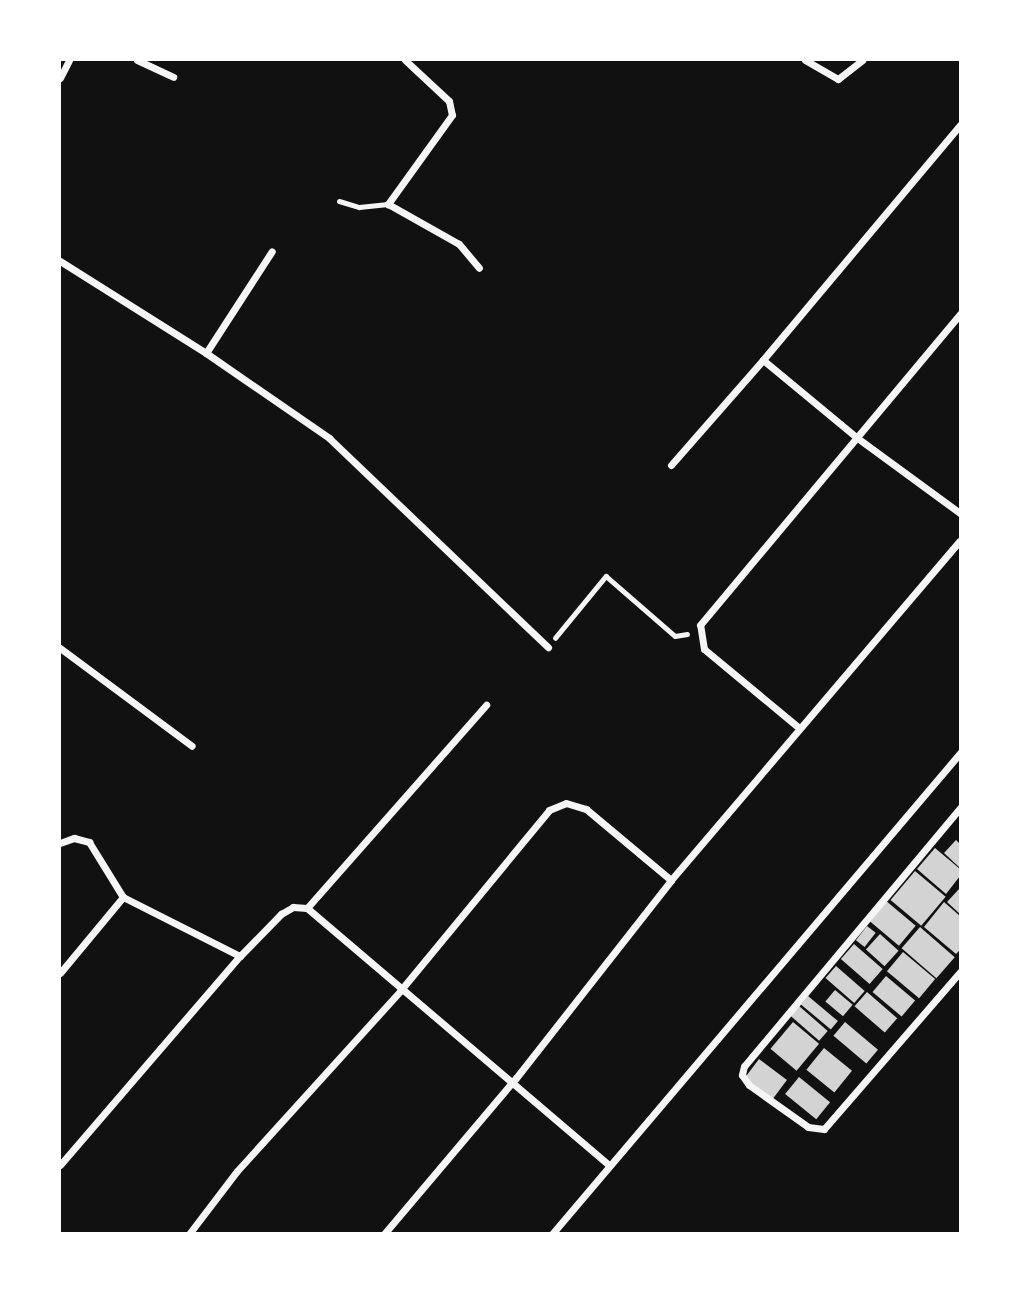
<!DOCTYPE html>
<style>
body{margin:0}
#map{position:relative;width:1020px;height:1293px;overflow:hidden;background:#111;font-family:Signika,sans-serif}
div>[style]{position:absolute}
.building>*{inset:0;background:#d3d3d3;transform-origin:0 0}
.path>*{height:4.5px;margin:-2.25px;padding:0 2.25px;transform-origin:2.25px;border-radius:2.25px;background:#f5f5f5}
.service>*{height:5px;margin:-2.5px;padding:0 2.5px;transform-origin:2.5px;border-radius:2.5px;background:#f5f5f5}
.minor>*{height:7px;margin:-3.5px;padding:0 3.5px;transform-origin:3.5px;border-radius:3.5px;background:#f5f5f5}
span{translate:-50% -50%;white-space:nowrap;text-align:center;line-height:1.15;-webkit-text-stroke:5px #fff;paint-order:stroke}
.frame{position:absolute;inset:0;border:61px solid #fff;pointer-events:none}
</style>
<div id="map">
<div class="building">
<div style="clip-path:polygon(956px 840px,960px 844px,959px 867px,944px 853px)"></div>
<div style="clip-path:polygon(935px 848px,960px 869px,960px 876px,946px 894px,917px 869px)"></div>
<div style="left:915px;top:871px;width:40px;height:38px;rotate:40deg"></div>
<div style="clip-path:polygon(959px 889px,960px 890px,960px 914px,947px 902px)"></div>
<div style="left:885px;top:900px;width:40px;height:26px;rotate:40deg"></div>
<div style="clip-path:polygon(944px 902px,960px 916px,960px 950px,956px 954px,924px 927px)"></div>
<div style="left:867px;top:926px;width:11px;height:18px;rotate:38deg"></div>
<div style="left:920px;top:927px;width:46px;height:28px;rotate:41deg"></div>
<div style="left:880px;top:934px;width:25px;height:21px;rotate:42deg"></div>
<div style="left:854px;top:944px;width:38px;height:20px;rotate:41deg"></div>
<div style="left:903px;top:952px;width:42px;height:25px;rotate:40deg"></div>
<div style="left:836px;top:966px;width:38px;height:16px;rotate:41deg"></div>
<div style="left:886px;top:976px;width:38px;height:21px;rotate:40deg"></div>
<div style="left:835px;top:990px;width:23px;height:15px;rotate:40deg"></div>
<div style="left:867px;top:992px;width:40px;height:19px;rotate:41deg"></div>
<div style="left:808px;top:996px;width:39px;height:11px;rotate:40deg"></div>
<div style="left:799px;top:1006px;width:38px;height:13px;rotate:41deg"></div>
<div style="left:793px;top:1022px;width:34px;height:35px;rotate:40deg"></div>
<div style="left:845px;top:1022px;width:43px;height:18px;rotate:40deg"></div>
<div style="left:824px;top:1048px;width:36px;height:28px;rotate:39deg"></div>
<div style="left:759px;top:1059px;width:35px;height:25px;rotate:37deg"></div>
<div style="left:799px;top:1077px;width:40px;height:22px;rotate:39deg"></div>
</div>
<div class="path">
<div style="left:555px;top:638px;width:80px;rotate:-50.6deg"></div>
<div style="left:606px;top:576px;width:91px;rotate:41deg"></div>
<div style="left:675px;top:636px;width:12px;rotate:-9deg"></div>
</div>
<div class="service">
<div style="left:339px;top:201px;width:21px;rotate:17deg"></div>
<div style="left:359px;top:207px;width:29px;rotate:-6deg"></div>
</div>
<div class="minor">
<div style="left:137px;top:60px;width:40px;rotate:25deg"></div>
<div style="left:405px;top:60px;width:60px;rotate:43deg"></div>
<div style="left:449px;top:101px;width:14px;rotate:78deg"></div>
<div style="left:452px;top:115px;width:110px;rotate:125.7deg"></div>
<div style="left:388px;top:204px;width:81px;rotate:29.4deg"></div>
<div style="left:459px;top:244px;width:31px;rotate:50deg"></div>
<div style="left:805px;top:60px;width:38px;rotate:30deg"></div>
<div style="left:838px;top:79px;width:31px;rotate:-38deg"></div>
<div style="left:60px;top:78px;width:20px;rotate:-63deg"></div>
<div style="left:960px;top:125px;width:307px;rotate:130deg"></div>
<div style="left:763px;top:360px;width:121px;rotate:39.6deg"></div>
<div style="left:856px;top:437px;width:129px;rotate:36.2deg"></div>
<div style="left:60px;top:261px;width:173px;rotate:32.2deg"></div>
<div style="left:206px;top:353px;width:150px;rotate:34.6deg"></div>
<div style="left:329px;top:438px;width:303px;rotate:43.7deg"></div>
<div style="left:206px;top:353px;width:121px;rotate:-57.1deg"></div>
<div style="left:671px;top:465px;width:140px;rotate:-48.8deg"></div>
<div style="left:60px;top:648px;width:164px;rotate:36.6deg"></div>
<div style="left:798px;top:727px;width:122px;rotate:-140.3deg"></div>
<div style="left:704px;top:649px;width:24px;rotate:-99deg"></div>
<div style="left:700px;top:625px;width:405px;rotate:-50.1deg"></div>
<div style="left:960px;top:808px;width:336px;rotate:129.9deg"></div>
<div style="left:744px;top:1066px;width:9px;rotate:103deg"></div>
<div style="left:742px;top:1075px;width:12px;rotate:55deg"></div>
<div style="left:749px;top:1085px;width:72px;rotate:35.4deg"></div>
<div style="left:808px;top:1127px;width:16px;rotate:7deg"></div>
<div style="left:824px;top:1129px;width:208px;rotate:-49.1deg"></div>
<div style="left:60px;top:843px;width:15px;rotate:-20deg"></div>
<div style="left:74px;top:838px;width:16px;rotate:15deg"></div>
<div style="left:89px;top:842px;width:65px;rotate:58.3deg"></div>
<div style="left:123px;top:897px;width:131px;rotate:26.8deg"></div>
<div style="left:307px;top:908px;width:397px;rotate:40.4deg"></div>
<div style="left:60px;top:973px;width:99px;rotate:-50.3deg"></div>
<div style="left:60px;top:1165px;width:276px;rotate:-49.3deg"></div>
<div style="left:240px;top:956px;width:59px;rotate:-45.7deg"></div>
<div style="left:281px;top:914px;width:14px;rotate:-30deg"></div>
<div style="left:293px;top:907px;width:14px;rotate:4deg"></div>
<div style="left:307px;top:908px;width:271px;rotate:-48.6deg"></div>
<div style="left:189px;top:1234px;width:79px;rotate:-52.7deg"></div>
<div style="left:237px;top:1171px;width:243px;rotate:-47.8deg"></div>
<div style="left:400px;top:991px;width:234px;rotate:-50.5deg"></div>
<div style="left:549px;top:810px;width:18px;rotate:-22deg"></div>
<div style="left:566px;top:803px;width:21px;rotate:17deg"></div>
<div style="left:586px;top:809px;width:111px;rotate:39.9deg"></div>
<div style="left:384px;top:1234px;width:204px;rotate:-49.8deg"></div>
<div style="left:516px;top:1078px;width:251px;rotate:-51.9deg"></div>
<div style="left:671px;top:880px;width:445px;rotate:-49.6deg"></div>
<div style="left:552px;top:1234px;width:631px;rotate:-49.69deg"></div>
</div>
<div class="frame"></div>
</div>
